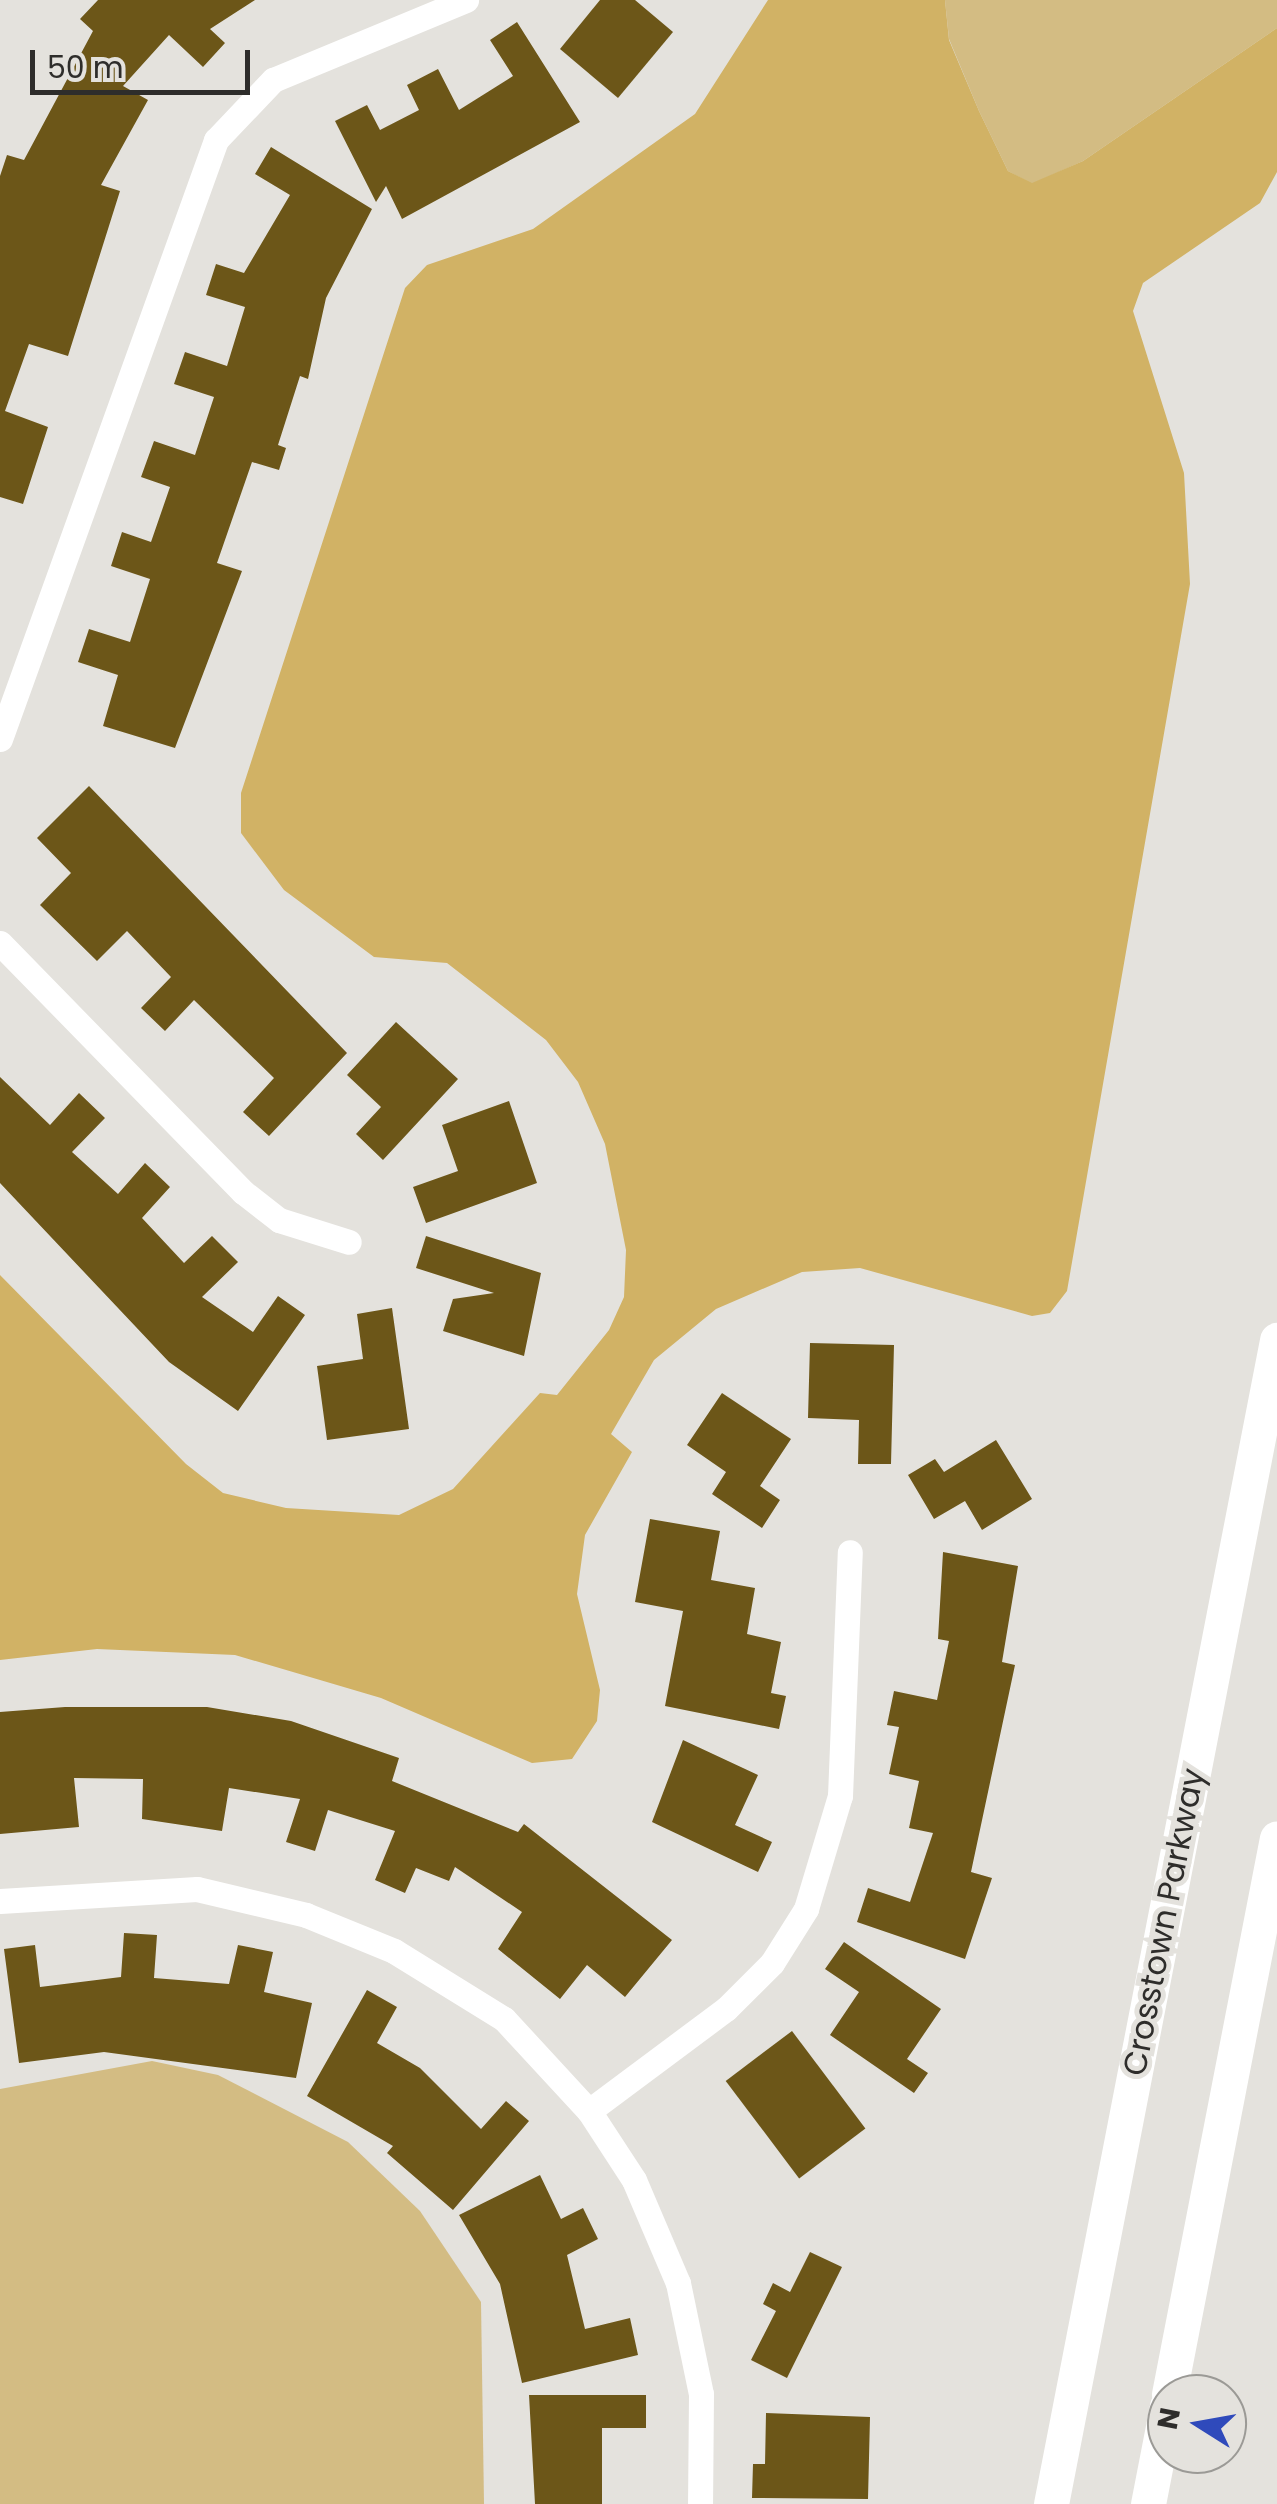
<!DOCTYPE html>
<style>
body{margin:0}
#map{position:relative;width:1277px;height:2504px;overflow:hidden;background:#e4e2dd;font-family:Poppins,sans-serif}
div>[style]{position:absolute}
.green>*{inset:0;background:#d3bc83}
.water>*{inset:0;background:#d1b265}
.building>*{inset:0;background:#6c5618;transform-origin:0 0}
.street>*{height:25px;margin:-12.5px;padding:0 12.5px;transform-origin:12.5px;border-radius:12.5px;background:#fff}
.secondary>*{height:35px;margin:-17.5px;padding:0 17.5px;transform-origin:17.5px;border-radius:17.5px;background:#fff}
span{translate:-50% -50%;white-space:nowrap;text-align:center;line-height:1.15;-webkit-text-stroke:10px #e4e2dd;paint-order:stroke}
.street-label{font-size:32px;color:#2e2d2b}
.north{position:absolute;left:1147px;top:2374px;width:100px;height:100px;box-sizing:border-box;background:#e4e2dd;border:2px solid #9b9a96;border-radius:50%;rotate:281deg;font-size:28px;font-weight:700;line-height:40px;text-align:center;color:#2e2d2b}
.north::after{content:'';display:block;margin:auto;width:35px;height:45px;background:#2f4abb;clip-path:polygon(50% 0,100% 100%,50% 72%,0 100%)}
.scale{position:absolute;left:30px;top:50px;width:220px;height:45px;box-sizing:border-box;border:5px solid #2e2d2b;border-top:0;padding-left:12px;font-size:30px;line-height:35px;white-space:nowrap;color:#2e2d2b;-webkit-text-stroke:8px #e4e2dd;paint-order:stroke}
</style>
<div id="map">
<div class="green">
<div style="clip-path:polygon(945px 0,1277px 0,1277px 28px,1083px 161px,1032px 184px,1008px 171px,979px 111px,949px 39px)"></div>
<div style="clip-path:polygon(152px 2061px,218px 2075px,348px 2142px,420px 2211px,481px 2302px,484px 2504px,0 2504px,0 2089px)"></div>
</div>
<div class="water">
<div style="clip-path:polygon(768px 0,945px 0,949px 40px,979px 111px,1008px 171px,1032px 183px,1083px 161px,1277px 28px,1277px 172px,1260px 203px,1143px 283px,1133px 311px,1184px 473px,1190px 584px,1067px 1291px,1050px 1313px,1032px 1316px,860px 1268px,802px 1272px,716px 1309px,654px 1360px,611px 1434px,632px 1452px,585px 1535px,577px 1594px,600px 1690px,597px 1721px,572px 1759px,532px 1763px,381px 1698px,235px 1655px,97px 1649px,0 1660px,0 1275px,186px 1464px,223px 1493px,286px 1508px,399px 1515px,453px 1489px,540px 1393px,557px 1395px,609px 1330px,624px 1297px,626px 1250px,605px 1144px,578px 1082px,546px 1040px,447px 963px,374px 957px,284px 890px,241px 833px,241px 793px,405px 288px,427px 265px,533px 229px,695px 114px)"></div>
</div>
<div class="building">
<div style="clip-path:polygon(98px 0,255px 0,210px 29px,225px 43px,203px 67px,169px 35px,123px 86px,148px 100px,101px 185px,120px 191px,68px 356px,29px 344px,5px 411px,48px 427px,23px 504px,0 497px,0 176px,7px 155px,24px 160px,93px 31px,80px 19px)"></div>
<div style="clip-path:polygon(600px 0,635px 0,673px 32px,618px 98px,560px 49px)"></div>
<div style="clip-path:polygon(517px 22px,580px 122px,402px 219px,386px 186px,376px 202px,335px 121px,367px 105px,380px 130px,419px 110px,407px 85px,438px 69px,459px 110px,513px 76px,490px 40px)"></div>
<div style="clip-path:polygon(271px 147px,372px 209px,326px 298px,308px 379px,300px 376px,278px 445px,286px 448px,279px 470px,252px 462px,217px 563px,242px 571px,175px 748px,103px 726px,118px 675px,78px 662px,89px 629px,130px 642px,150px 579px,111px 566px,122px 532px,151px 542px,170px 487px,141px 477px,154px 441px,195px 455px,214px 397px,174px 384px,185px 352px,227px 366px,245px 307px,206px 295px,216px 264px,244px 273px,290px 195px,255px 174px)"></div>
<div style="clip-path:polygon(89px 786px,347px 1053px,269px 1136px,243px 1112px,274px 1078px,194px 1000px,165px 1031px,141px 1008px,171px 977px,127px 931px,97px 961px,40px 905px,71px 873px,37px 838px)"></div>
<div style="clip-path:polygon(396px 1022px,458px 1079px,383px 1160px,356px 1134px,381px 1107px,347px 1075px)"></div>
<div style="clip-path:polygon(0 1077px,50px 1125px,79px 1093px,105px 1118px,72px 1152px,118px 1194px,145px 1163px,170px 1187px,142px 1218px,184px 1263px,212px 1236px,238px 1262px,202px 1297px,253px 1332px,278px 1296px,305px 1315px,238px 1411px,169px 1362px,0 1183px)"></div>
<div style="clip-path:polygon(509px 1101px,537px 1183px,426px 1223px,413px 1187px,458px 1171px,442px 1125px)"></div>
<div style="clip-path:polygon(426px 1236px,541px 1273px,524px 1356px,443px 1331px,453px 1299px,494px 1293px,416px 1268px)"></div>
<div style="clip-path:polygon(392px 1308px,409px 1429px,327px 1440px,317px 1366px,363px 1359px,357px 1314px)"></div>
<div style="clip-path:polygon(810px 1343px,894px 1345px,891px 1464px,858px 1464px,859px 1420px,808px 1418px)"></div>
<div style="clip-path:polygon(722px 1393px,791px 1439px,760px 1486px,780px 1500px,762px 1528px,712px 1494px,726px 1472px,687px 1445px)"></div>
<div style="clip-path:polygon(996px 1440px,1032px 1499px,982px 1530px,965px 1501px,934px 1519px,908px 1475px,935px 1459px,944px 1472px)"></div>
<div style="clip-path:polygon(650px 1519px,720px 1531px,711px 1580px,755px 1588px,747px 1634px,781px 1642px,771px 1693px,786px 1696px,779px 1729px,665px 1706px,683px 1611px,635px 1602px)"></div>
<div style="clip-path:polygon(943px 1552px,1018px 1566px,1002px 1662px,1015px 1665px,971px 1872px,992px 1878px,965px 1959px,857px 1922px,868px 1888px,910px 1902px,933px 1833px,909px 1828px,919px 1781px,889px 1774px,899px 1727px,887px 1725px,894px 1691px,937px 1700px,949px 1641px,938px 1639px)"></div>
<div style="clip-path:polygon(65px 1707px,207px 1707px,291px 1721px,399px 1758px,392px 1781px,518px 1832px,524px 1824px,672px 1940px,625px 1997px,587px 1965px,560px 1999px,498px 1949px,522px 1912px,455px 1867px,449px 1881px,416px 1868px,405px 1893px,375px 1880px,395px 1831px,328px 1810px,315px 1851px,286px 1842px,300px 1799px,229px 1788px,222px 1831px,142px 1819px,143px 1779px,74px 1778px,79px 1827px,0 1834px,0 1712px)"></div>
<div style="clip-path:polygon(683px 1740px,758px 1775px,735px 1825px,772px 1842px,758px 1872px,652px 1822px)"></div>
<div style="clip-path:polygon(124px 1933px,157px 1935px,154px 1978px,229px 1984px,238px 1945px,273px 1952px,264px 1992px,312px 2003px,296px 2078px,104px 2052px,19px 2063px,4px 1949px,35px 1945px,40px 1987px,121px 1977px)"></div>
<div style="clip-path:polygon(844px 1942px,941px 2009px,907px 2059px,928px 2073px,914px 2093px,830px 2035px,859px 1992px,825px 1969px)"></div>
<div style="clip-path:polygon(367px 1990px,397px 2007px,377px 2043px,420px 2068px,481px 2129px,506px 2101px,529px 2121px,453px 2210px,387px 2153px,393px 2146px,307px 2096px)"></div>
<div style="left:792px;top:2031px;width:122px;height:83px;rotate:53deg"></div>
<div style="clip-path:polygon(540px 2175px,561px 2219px,583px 2208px,598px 2239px,567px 2255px,585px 2329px,630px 2318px,638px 2355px,522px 2383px,500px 2284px,459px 2215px)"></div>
<div style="clip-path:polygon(810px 2252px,842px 2267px,787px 2378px,751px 2360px,776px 2311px,763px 2304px,773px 2283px,790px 2292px)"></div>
<div style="clip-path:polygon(529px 2395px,646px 2395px,646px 2428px,602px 2428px,602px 2504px,535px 2504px)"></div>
<div style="clip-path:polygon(766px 2413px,870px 2417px,868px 2499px,752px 2498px,753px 2464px,765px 2464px)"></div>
</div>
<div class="street">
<div style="left:0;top:739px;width:637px;rotate:-70.17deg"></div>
<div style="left:216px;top:140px;width:83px;rotate:-46.5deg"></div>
<div style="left:273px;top:80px;width:209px;rotate:-22.5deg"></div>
<div style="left:0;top:943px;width:348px;rotate:45.7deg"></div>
<div style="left:243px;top:1192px;width:46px;rotate:37.9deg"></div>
<div style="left:279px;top:1220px;width:73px;rotate:17.4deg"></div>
<div style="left:0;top:1901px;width:197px;rotate:-3.5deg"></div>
<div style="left:197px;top:1889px;width:112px;rotate:13.4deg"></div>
<div style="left:306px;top:1915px;width:95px;rotate:22.2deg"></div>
<div style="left:394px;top:1951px;width:129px;rotate:31.7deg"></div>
<div style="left:504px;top:2019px;width:125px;rotate:47.3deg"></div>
<div style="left:589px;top:2111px;width:82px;rotate:56.9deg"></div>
<div style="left:634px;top:2180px;width:112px;rotate:66.9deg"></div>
<div style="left:678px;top:2283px;width:113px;rotate:78.3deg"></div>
<div style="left:701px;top:2394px;width:110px;rotate:90.5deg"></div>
<div style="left:589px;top:2111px;width:171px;rotate:-36.7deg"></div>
<div style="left:726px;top:2009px;width:65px;rotate:-45deg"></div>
<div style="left:772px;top:1963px;width:64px;rotate:-57.8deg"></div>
<div style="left:806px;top:1909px;width:118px;rotate:-73.3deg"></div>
<div style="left:840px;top:1796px;width:244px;rotate:-87.7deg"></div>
</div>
<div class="secondary">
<div style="left:1169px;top:2394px;width:566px;rotate:-79.01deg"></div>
<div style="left:1051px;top:2504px;width:1186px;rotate:-79.01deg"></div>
<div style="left:1148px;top:2504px;width:100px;rotate:-79deg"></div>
</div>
<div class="street-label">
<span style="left:1164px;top:1922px;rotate:-79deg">Crosstown Parkway</span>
</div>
<div class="north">N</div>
<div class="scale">50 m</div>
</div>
